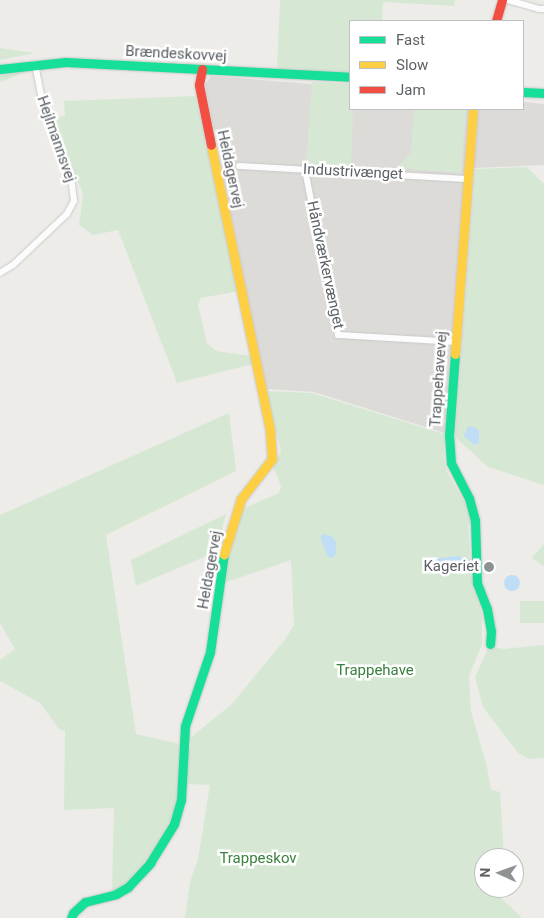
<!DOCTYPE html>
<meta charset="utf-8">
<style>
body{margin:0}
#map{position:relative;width:544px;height:918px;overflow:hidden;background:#edece8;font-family:Roboto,sans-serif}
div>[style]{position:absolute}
.industrial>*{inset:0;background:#dddbd8}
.green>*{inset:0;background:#d6e8d4;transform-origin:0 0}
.water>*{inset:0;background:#bfddf5}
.round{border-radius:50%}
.roads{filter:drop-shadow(0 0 1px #c9caca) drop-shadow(0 0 1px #c9caca)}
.street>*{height:6px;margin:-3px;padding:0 3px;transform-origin:3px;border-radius:3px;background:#fcfcfc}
.fast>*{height:9px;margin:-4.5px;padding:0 4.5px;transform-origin:4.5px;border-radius:4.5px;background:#16e098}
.slow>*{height:9px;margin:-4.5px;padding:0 4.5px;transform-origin:4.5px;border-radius:4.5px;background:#ffcf43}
.jam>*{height:9px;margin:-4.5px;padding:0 4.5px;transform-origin:4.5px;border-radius:4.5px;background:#f24e42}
.dots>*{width:14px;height:14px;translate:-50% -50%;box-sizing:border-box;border:2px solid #fff;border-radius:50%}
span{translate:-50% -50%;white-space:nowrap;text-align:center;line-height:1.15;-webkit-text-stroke:5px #fff;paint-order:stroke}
.street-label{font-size:15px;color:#5d6165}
.poi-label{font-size:15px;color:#5d6165}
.right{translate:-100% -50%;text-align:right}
.park-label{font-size:15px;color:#3a803e}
.legend{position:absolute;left:349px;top:20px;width:175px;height:90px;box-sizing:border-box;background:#fff;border:1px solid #bec0c1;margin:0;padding:6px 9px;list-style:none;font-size:15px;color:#5d6165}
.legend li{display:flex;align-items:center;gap:10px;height:25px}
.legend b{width:25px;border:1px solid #bec0c1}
.north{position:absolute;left:474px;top:848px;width:50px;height:50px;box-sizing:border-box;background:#fff;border:1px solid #bec0c1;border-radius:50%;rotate:272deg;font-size:14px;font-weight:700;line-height:20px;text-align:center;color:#5d6165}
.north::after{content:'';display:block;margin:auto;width:18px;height:22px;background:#8f9293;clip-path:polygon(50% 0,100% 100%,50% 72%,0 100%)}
</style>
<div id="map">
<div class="industrial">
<div style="clip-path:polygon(211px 76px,350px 87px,350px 109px,523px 109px,523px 102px,544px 104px,544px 165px,474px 168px,454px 436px,314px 392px,266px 389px,205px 85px)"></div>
</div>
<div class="green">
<div style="clip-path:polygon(280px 0,455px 0,454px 6px,383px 2px,382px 21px,350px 21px,350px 73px,277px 69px)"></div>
<div style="clip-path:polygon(0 48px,35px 53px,0 60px)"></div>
<div style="clip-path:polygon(31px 67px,32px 70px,0 82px,0 71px)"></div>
<div style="clip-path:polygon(312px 82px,350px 84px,350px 109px,353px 109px,351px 167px,306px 163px)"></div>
<div style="clip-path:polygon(196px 96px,239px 291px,201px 298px,198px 305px,207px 343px,216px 351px,251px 356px,253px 364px,177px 383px,118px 230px,93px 235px,79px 225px,83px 193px,47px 119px,65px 116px,64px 101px)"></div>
<div style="clip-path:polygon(414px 109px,466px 109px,461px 173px,397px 168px,411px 152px)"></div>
<div style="clip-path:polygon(527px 167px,544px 184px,544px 485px,488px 467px,455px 437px,475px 169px)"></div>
<div style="clip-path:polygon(266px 391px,312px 393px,444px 434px,444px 457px,447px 472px,471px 513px,472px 524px,468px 525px,471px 571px,482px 615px,482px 644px,469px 676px,471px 711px,487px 767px,491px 790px,500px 792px,504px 858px,484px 858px,484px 888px,501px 888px,501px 898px,522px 918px,185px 918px,190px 882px,198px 859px,210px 785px,187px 784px,187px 751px,191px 748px,190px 738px,232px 704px,286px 638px,294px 625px,291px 560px,224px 583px,230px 548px,242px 509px,279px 493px,281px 486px,273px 466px,281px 451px)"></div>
<div style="clip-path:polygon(229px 413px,236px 471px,106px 535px,136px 734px,180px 744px,177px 801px,173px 815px,154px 852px,123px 886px,112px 892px,114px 808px,64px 810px,65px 731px,59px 729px,40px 703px,0 681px,0 660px,15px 649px,0 623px,0 515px)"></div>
<div style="clip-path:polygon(226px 514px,216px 552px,136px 586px,131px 560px)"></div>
<div style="clip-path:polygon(544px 544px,544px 566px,532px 558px)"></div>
<div style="left:520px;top:601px;width:24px;height:22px"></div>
<div style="clip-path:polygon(544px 645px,544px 758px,529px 759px,518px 753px,483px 707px,475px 677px,489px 646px,504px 649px)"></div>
</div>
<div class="water">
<div style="clip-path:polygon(468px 426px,476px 428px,479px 431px,479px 443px,474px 445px,464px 436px)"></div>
<div style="clip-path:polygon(324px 534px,333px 537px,336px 542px,336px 553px,333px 558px,328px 557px,321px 540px,321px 536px)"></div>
<div style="clip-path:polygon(458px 556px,467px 559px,466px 568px,454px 572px,441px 572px,430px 567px,429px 563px,434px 559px)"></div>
<div class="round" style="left:504px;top:575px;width:16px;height:16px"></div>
</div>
<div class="roads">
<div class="street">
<div style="left:508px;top:0;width:32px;rotate:16deg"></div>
<div style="left:539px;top:9px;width:5px"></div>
<div style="left:239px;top:166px;width:228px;rotate:3.3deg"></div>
<div style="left:305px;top:170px;width:168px;rotate:78.7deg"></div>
<div style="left:338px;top:335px;width:117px;rotate:3.4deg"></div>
<div style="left:0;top:273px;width:15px;rotate:-32deg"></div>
<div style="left:13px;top:265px;width:74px;rotate:-43.4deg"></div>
<div style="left:67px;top:214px;width:15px;rotate:-62deg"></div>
<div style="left:74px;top:201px;width:26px;rotate:-97deg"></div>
<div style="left:71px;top:175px;width:65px;rotate:-113.4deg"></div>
<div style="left:45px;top:115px;width:52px;rotate:-101.1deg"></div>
</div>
<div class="fast">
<div style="left:0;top:69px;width:66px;rotate:-6.1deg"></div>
<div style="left:66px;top:62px;width:284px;rotate:3deg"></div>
<div style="left:523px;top:92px;width:21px;rotate:3deg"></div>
<div style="left:455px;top:354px;width:81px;rotate:94.2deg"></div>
<div style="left:449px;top:435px;width:28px;rotate:86deg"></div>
<div style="left:451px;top:463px;width:39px;rotate:63deg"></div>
<div style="left:469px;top:498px;width:23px;rotate:75deg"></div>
<div style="left:475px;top:520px;width:63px;rotate:88.2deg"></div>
<div style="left:477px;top:583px;width:28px;rotate:69deg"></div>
<div style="left:487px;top:609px;width:22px;rotate:80deg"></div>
<div style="left:491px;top:631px;width:13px;rotate:94deg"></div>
<div style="left:71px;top:918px;width:5px;rotate:-68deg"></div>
<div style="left:73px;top:913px;width:16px;rotate:-43deg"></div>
<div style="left:85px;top:902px;width:32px;rotate:-14deg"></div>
<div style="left:116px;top:894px;width:14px;rotate:-30deg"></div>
<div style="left:128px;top:887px;width:33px;rotate:-47deg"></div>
<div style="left:150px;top:863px;width:46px;rotate:-58.4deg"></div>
<div style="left:174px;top:824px;width:25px;rotate:-74deg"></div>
<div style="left:181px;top:800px;width:74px;rotate:-86.9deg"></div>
<div style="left:185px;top:726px;width:78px;rotate:-71.3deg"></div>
<div style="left:210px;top:652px;width:99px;rotate:-81.9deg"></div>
</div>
<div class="slow">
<div style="left:211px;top:145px;width:292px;rotate:78.3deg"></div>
<div style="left:270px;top:431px;width:28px;rotate:86deg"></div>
<div style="left:272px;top:459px;width:51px;rotate:127.8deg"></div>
<div style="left:241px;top:499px;width:58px;rotate:107.2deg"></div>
<div style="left:455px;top:354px;width:246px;rotate:-85.8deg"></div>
</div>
<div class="jam">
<div style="left:496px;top:21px;width:22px;rotate:-74deg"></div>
<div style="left:202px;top:69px;width:16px;rotate:101deg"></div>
<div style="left:199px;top:85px;width:61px;rotate:78.7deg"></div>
</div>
</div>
<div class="dots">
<div style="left:489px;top:567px;background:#8f9293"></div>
</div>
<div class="street-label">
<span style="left:176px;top:54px;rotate:3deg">Brændeskovvej</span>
<span style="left:56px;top:139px;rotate:71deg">Hejlmannsvej</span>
<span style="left:230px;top:169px;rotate:78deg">Heldagervej</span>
<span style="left:353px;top:172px;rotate:3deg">Industrivænget</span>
<span style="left:325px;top:265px;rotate:78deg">Håndværkervænget</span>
<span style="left:439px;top:379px;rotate:-86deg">Trappehavevej</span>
<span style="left:210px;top:570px;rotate:-80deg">Heldagervej</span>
</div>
<div class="poi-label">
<span class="right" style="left:479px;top:567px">Kageriet</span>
</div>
<div class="park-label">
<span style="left:375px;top:671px">Trappehave</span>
<span style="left:258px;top:859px">Trappeskov</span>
</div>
<ul class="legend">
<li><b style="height:6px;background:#16e098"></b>Fast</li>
<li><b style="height:6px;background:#ffcf43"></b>Slow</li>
<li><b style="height:6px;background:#f24e42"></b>Jam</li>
</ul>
<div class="north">N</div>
</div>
